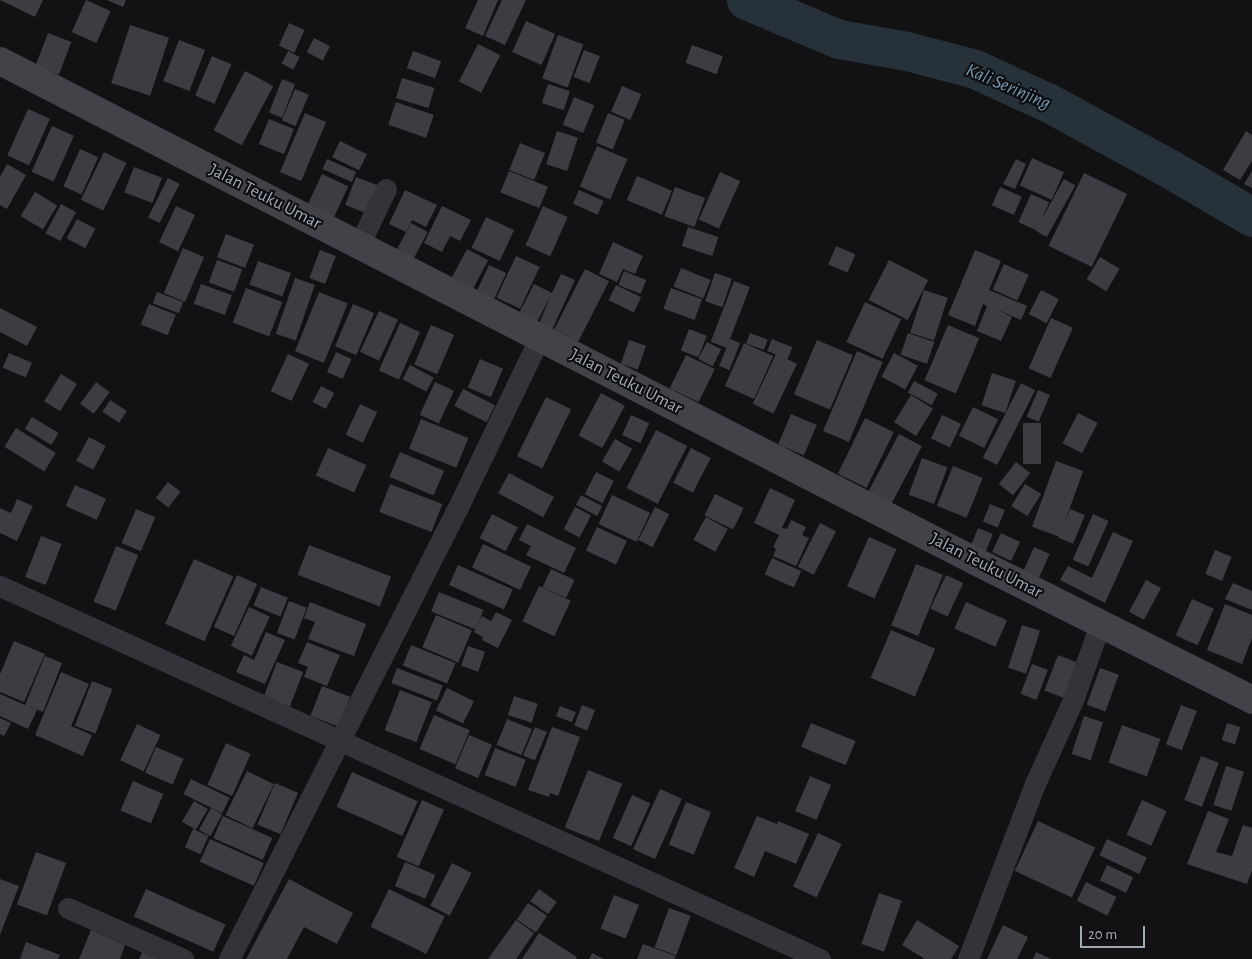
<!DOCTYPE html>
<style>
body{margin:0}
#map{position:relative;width:1252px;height:959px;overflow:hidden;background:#121214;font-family:"Alegreya Sans",sans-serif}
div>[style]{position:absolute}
.river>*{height:39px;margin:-19.5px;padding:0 19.5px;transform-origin:19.5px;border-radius:19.5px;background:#273139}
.building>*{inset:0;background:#3c3d42;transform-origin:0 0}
.street>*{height:21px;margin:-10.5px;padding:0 10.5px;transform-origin:10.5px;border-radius:10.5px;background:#333439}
.secondary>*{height:28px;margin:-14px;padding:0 14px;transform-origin:14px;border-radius:14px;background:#414349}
span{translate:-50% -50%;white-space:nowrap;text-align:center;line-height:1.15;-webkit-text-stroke:4px #0d0d0f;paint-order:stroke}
.street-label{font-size:18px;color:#a2a9b6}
.water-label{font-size:19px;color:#7699b4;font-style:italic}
.scale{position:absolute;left:1080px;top:926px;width:65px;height:22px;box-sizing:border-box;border:2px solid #a2a9b6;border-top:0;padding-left:6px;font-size:15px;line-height:18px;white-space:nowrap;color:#a2a9b6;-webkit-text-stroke:4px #0d0d0f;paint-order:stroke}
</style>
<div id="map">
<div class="river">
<div style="left:746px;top:0;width:101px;rotate:22.8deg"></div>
<div style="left:839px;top:39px;width:69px;rotate:10deg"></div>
<div style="left:907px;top:51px;width:70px;rotate:14.8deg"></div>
<div style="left:975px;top:69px;width:81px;rotate:24.7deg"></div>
<div style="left:1049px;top:103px;width:138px;rotate:28.6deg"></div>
<div style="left:1170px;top:169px;width:95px;rotate:30.3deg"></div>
</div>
<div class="building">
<div style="clip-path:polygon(0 0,43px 0,35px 17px)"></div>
<div style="left:86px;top:0;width:27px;height:35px;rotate:24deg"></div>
<div style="clip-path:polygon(107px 0,126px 0,123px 7px)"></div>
<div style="clip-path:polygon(478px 0,498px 0,483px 36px,465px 28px)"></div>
<div style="clip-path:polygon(502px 0,526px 0,505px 45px,485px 36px)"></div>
<div style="left:526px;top:21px;width:32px;height:34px;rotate:24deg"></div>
<div style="left:289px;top:23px;width:17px;height:25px;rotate:24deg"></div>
<div style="left:130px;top:25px;width:41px;height:61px;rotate:18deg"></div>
<div style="left:48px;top:33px;width:25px;height:35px;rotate:21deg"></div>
<div style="left:558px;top:35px;width:27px;height:46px;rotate:20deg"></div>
<div style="left:314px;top:38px;width:18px;height:16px;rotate:27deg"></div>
<div style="left:179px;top:40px;width:28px;height:44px;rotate:21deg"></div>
<div style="left:478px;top:44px;width:25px;height:42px;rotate:27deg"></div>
<div style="left:692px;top:45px;width:33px;height:19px;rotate:20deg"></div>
<div style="left:584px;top:50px;width:17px;height:29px;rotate:21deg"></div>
<div style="left:288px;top:51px;width:13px;height:14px;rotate:27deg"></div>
<div style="left:413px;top:51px;width:30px;height:18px;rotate:20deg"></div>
<div style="left:212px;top:56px;width:21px;height:43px;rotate:23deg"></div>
<div style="left:245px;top:71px;width:32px;height:67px;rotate:28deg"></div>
<div style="left:402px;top:78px;width:34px;height:21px;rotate:17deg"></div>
<div style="left:282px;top:79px;width:14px;height:36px;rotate:21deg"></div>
<div style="left:548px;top:84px;width:23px;height:20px;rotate:18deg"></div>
<div style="left:622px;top:86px;width:21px;height:28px;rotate:23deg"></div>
<div style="left:295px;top:89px;width:15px;height:34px;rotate:23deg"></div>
<div style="left:574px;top:97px;width:22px;height:30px;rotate:22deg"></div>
<div style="left:396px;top:102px;width:40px;height:24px;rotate:19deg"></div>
<div style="left:28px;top:109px;width:24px;height:51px;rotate:24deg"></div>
<div style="left:305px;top:113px;width:23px;height:64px;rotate:23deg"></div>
<div style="left:608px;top:113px;width:18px;height:32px;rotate:22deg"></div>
<div style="left:269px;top:119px;width:27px;height:27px;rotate:22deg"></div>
<div style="left:52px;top:126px;width:24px;height:50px;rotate:24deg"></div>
<div style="left:557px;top:131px;width:22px;height:35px;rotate:18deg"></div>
<div style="clip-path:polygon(1246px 131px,1252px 135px,1252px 161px,1240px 180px,1223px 170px)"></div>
<div style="left:340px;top:141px;width:30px;height:18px;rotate:26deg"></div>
<div style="left:520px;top:143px;width:27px;height:29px;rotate:22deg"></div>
<div style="left:597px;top:146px;width:33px;height:44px;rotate:23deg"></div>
<div style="left:80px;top:149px;width:20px;height:41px;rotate:24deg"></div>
<div style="left:104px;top:152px;width:25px;height:53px;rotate:26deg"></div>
<div style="left:1032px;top:158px;width:35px;height:30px;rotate:24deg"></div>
<div style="left:327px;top:159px;width:32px;height:11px;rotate:24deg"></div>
<div style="clip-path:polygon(1016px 159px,1026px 164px,1015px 189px,1003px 184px)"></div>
<div style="clip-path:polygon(7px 164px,26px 175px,7px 209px,0 205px,0 177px)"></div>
<div style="left:134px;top:167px;width:30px;height:27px;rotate:21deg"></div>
<div style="left:509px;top:171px;width:42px;height:23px;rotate:22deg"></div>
<div style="clip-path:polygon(1252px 171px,1252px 188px,1244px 184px)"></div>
<div style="left:720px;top:172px;width:22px;height:52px;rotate:24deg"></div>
<div style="left:1084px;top:173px;width:48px;height:81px;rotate:26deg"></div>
<div style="left:322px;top:174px;width:29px;height:39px;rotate:25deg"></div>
<div style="left:637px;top:176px;width:38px;height:26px;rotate:23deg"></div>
<div style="left:356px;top:177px;width:25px;height:30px;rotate:21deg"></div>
<div style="left:168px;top:178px;width:13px;height:44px;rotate:27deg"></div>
<div style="left:1064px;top:179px;width:13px;height:59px;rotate:29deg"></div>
<div style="left:675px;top:187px;width:32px;height:31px;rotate:20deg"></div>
<div style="left:1000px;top:187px;width:24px;height:20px;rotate:24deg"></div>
<div style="clip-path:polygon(405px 190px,437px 205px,426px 227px,412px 220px,406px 232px,389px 224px)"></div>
<div style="left:579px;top:190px;width:27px;height:15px;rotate:24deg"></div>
<div style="left:35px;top:192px;width:26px;height:28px;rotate:31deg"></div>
<div style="left:1031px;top:194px;width:20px;height:31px;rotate:24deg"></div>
<div style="left:61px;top:204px;width:17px;height:33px;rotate:28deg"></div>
<div style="left:176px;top:206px;width:21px;height:40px;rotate:25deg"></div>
<div style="clip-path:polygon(442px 206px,471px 220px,460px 241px,450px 236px,442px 252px,424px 243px)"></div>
<div style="left:543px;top:206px;width:27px;height:43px;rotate:24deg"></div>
<div style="left:486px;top:217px;width:31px;height:34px;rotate:25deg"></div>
<div style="left:77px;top:219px;width:21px;height:22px;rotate:28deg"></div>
<div style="left:411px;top:223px;width:19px;height:35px;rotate:28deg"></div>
<div style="left:688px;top:227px;width:32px;height:20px;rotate:18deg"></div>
<div style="left:226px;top:234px;width:30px;height:25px;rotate:21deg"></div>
<div style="clip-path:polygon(613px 242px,643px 256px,635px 274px,623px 269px,617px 282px,599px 274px)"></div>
<div style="left:836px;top:246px;width:21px;height:20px;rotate:23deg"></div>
<div style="left:183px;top:248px;width:23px;height:49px;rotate:23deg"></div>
<div style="left:467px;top:249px;width:24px;height:34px;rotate:28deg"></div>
<div style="left:320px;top:250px;width:17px;height:30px;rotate:21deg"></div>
<div style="clip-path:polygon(975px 250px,1001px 261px,989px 290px,1027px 306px,1021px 320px,994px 308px,1012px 317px,1001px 341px,977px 331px,987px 306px,983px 304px,975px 326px,948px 315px)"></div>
<div style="left:516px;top:256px;width:26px;height:46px;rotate:25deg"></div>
<div style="left:1100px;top:257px;width:23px;height:26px;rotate:31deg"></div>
<div style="left:217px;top:260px;width:27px;height:24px;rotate:20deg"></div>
<div style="left:889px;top:260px;width:44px;height:45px;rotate:27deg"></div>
<div style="left:258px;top:261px;width:35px;height:25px;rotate:20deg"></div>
<div style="left:1004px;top:264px;width:27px;height:28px;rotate:24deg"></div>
<div style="left:489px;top:265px;width:19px;height:33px;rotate:25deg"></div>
<div style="left:681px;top:268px;width:32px;height:20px;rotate:22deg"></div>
<div style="left:585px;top:269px;width:27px;height:68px;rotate:27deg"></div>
<div style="left:624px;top:271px;width:24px;height:15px;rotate:22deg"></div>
<div style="left:715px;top:273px;width:18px;height:30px;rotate:19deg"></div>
<div style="clip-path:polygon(561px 274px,575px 280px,551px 332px,538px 326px,551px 295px,535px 326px,517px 317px,534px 284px,552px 293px)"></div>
<div style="left:295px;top:278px;width:21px;height:59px;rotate:19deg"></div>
<div style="left:734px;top:281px;width:17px;height:65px;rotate:21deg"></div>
<div style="left:201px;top:284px;width:33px;height:21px;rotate:20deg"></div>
<div style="left:616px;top:285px;width:28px;height:17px;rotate:26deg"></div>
<div style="left:246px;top:288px;width:39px;height:37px;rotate:21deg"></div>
<div style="left:671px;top:288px;width:33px;height:22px;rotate:20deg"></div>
<div style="left:924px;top:290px;width:25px;height:45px;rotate:18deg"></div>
<div style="left:1041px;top:290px;width:20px;height:27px;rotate:27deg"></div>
<div style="left:157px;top:292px;width:28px;height:12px;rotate:21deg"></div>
<div style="left:319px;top:292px;width:31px;height:64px;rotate:22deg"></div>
<div style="left:865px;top:302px;width:40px;height:44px;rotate:25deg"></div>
<div style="left:149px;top:304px;width:29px;height:22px;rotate:22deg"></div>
<div style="left:353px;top:304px;width:23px;height:46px;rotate:23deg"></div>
<div style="clip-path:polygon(0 308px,37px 327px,27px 346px,0 332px)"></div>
<div style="left:379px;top:311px;width:21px;height:45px;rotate:25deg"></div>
<div style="left:1051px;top:318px;width:24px;height:55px;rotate:24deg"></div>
<div style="left:400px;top:323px;width:22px;height:52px;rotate:24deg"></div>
<div style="left:431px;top:325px;width:25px;height:43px;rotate:23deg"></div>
<div style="left:948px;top:325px;width:34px;height:60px;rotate:23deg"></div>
<div style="left:689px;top:329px;width:19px;height:23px;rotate:21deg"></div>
<div style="left:750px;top:333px;width:19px;height:11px;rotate:21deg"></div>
<div style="left:908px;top:333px;width:28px;height:23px;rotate:19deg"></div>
<div style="left:730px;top:339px;width:11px;height:29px;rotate:22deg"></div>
<div style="left:772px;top:339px;width:22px;height:13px;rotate:22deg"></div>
<div style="left:629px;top:340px;width:18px;height:25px;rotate:19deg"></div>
<div style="left:817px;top:340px;width:39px;height:59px;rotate:23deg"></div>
<div style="left:707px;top:342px;width:16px;height:19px;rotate:27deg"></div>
<div style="left:744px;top:343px;width:32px;height:47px;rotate:24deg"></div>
<div style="left:857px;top:351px;width:28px;height:87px;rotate:23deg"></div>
<div style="left:336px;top:352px;width:17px;height:22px;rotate:24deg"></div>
<div style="left:9px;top:353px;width:25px;height:16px;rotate:23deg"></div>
<div style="left:894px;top:353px;width:27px;height:27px;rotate:28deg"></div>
<div style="left:288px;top:354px;width:23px;height:41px;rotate:25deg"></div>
<div style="left:776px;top:354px;width:23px;height:55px;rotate:25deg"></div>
<div style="left:686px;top:355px;width:32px;height:37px;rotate:26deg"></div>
<div style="left:480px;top:359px;width:25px;height:31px;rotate:23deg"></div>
<div style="left:410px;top:365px;width:27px;height:16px;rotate:28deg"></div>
<div style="left:992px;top:373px;width:25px;height:34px;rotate:18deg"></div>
<div style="left:61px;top:374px;width:19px;height:32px;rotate:32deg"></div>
<div style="left:914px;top:381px;width:27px;height:13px;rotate:28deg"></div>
<div style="left:96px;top:382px;width:17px;height:27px;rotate:36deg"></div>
<div style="left:435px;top:382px;width:21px;height:36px;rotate:25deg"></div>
<div style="left:1021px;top:383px;width:16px;height:84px;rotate:27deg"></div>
<div style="left:321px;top:386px;width:15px;height:18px;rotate:28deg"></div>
<div style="left:463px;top:389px;width:36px;height:19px;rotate:27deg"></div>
<div style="left:1038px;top:390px;width:13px;height:29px;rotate:23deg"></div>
<div style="left:601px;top:393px;width:27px;height:48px;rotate:28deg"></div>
<div style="left:911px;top:395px;width:26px;height:32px;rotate:32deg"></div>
<div style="left:546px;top:397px;width:28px;height:66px;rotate:26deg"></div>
<div style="left:110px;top:400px;width:20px;height:14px;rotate:33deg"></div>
<div style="left:360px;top:404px;width:19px;height:34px;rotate:25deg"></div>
<div style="left:973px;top:407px;width:28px;height:32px;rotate:26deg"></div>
<div style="left:1078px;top:413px;width:22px;height:34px;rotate:27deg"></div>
<div style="left:791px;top:414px;width:28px;height:33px;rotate:23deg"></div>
<div style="left:631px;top:415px;width:20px;height:22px;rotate:24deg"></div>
<div style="left:942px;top:415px;width:21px;height:26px;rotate:25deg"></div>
<div style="left:32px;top:417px;width:31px;height:14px;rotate:31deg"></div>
<div style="left:865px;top:418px;width:32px;height:62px;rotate:26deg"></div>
<div style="left:421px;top:419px;width:51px;height:32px;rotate:22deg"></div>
<div style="left:1023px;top:423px;width:18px;height:41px"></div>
<div style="left:16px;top:428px;width:47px;height:22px;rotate:32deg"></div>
<div style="left:656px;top:430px;width:35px;height:65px;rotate:27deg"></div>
<div style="left:899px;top:434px;width:26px;height:68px;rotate:28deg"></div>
<div style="left:89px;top:437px;width:19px;height:27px;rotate:28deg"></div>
<div style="left:615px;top:439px;width:20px;height:26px;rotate:30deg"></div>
<div style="left:328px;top:448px;width:42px;height:30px;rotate:24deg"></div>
<div style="left:691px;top:448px;width:22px;height:39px;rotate:27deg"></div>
<div style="left:400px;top:452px;width:48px;height:27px;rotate:23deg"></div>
<div style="left:922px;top:458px;width:27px;height:39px;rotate:20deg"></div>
<div style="left:1056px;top:461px;width:29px;height:70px;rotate:20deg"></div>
<div style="left:1016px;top:462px;width:18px;height:28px;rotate:38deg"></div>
<div style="left:953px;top:466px;width:32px;height:43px;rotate:22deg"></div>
<div style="left:596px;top:472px;width:20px;height:25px;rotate:27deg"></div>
<div style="left:509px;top:473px;width:51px;height:23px;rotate:28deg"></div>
<div style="left:168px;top:482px;width:16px;height:20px;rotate:38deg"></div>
<div style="left:390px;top:484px;width:56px;height:30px;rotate:21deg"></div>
<div style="left:1025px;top:484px;width:19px;height:26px;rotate:32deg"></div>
<div style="left:75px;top:485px;width:34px;height:23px;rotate:24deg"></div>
<div style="clip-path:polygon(770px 488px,795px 500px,782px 528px,787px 529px,791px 520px,806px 527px,802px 535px,809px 538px,796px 566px,773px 556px,776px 549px,773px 547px,779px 535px,754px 523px)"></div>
<div style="left:715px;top:494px;width:32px;height:24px;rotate:26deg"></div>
<div style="left:581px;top:495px;width:24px;height:11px;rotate:28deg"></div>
<div style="left:612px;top:495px;width:42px;height:32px;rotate:25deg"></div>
<div style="clip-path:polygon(17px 499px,33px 506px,17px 541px,0 533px,0 508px,11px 513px)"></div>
<div style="left:990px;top:504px;width:16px;height:19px;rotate:22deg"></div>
<div style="left:575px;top:507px;width:18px;height:25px;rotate:27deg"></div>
<div style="left:655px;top:507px;width:16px;height:37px;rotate:27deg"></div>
<div style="left:136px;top:509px;width:21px;height:37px;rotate:23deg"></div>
<div style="left:1070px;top:509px;width:16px;height:31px;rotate:22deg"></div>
<div style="left:492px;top:514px;width:29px;height:27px;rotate:27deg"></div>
<div style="left:1093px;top:514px;width:17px;height:50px;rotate:24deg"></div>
<div style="left:706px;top:517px;width:25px;height:26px;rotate:29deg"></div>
<div style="left:820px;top:523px;width:18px;height:49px;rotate:27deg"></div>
<div style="clip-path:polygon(527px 524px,576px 548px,564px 573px,526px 555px,531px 546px,519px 540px)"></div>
<div style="left:597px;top:527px;width:33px;height:26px;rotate:25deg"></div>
<div style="left:978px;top:528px;width:16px;height:19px;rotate:22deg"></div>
<div style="clip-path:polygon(1113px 532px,1133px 541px,1105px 603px,1060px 580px,1068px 566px,1092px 578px)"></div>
<div style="left:1001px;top:533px;width:21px;height:21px;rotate:25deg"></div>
<div style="left:41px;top:536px;width:22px;height:44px;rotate:21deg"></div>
<div style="left:869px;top:537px;width:30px;height:54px;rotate:24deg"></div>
<div style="left:483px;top:544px;width:53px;height:26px;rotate:25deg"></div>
<div style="left:309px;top:545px;width:88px;height:32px;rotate:21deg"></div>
<div style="left:116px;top:546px;width:24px;height:60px;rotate:22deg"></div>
<div style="left:1034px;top:547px;width:17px;height:26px;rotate:24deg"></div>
<div style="left:1215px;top:550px;width:18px;height:26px;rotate:22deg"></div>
<div style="left:772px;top:558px;width:32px;height:18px;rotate:24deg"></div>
<div style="left:194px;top:559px;width:43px;height:71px;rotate:24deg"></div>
<div style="left:916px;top:564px;width:29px;height:66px;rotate:22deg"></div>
<div style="left:458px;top:565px;width:60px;height:22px;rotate:24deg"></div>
<div style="left:551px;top:569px;width:26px;height:20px;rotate:25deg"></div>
<div style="left:237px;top:575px;width:22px;height:57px;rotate:24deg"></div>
<div style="left:946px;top:575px;width:19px;height:37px;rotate:25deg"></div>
<div style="left:1146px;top:580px;width:17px;height:36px;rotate:28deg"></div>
<div style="clip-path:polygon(1233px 583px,1252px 591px,1252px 610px,1225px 599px)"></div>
<div style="left:539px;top:586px;width:35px;height:39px;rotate:25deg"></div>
<div style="left:261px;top:587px;width:29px;height:20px;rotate:22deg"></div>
<div style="left:439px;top:592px;width:48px;height:21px;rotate:22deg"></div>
<div style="left:1192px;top:599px;width:24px;height:40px;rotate:24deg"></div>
<div style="left:289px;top:601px;width:19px;height:34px;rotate:21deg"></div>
<div style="clip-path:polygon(310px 602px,366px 624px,354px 656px,308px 639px,315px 622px,304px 618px)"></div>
<div style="left:966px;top:602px;width:45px;height:29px;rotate:24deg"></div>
<div style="clip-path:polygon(1225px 604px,1252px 615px,1252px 638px,1242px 664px,1207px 650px)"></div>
<div style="left:249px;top:607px;width:23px;height:43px;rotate:25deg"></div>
<div style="clip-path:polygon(496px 612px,512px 620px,498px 648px,482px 640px,483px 637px,474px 632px,482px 616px,491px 621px)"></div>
<div style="left:436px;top:615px;width:39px;height:35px;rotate:23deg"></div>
<div style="left:1022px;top:625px;width:19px;height:45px;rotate:18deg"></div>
<div style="left:891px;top:630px;width:48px;height:52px;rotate:23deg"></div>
<div style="clip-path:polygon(266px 632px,285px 640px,265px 684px,236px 672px,244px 655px,254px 660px)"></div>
<div style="clip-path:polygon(14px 641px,45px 654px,24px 702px,0 692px,0 674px)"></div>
<div style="clip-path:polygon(307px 642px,340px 655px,327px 686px,304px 677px,308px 667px,298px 663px)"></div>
<div style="left:411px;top:645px;width:48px;height:22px;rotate:22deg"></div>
<div style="left:468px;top:646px;width:18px;height:21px;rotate:19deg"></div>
<div style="left:1058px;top:655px;width:22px;height:38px;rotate:21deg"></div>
<div style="clip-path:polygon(45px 656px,62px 663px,43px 712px,28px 706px,37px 710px,28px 729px,0 716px,0 694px,25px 705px)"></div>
<div style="left:277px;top:662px;width:28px;height:39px;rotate:21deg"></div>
<div style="left:1032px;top:664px;width:17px;height:32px;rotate:21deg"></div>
<div style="left:397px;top:668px;width:49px;height:16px;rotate:21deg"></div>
<div style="left:1100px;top:668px;width:20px;height:39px;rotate:20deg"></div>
<div style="clip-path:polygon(61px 672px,89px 684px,71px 726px,92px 735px,83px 756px,35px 735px)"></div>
<div style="left:92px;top:681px;width:22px;height:48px;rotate:21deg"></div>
<div style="left:322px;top:686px;width:30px;height:32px;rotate:21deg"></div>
<div style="left:447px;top:688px;width:30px;height:25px;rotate:26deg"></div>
<div style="left:400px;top:690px;width:34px;height:43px;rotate:21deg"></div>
<div style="left:514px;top:696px;width:25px;height:20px;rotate:18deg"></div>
<div style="left:582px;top:705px;width:14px;height:22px;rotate:21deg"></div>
<div style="left:1181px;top:705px;width:17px;height:42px;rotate:21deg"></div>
<div style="left:560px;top:706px;width:17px;height:11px;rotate:21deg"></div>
<div style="left:434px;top:715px;width:39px;height:37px;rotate:23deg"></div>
<div style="left:1084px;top:716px;width:20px;height:40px;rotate:18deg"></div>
<div style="clip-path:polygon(0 718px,11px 723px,4px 736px,0 734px)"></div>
<div style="left:507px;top:719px;width:27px;height:28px;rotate:22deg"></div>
<div style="left:811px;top:723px;width:48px;height:26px;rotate:22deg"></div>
<div style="left:1227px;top:723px;width:14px;height:18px;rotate:17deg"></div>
<div style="left:137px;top:724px;width:26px;height:40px;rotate:25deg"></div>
<div style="left:1122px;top:725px;width:41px;height:40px;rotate:20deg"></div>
<div style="left:535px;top:727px;width:13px;height:31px;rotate:23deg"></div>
<div style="clip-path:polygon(552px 727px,580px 737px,558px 796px,550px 793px,549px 797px,528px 790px)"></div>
<div style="left:469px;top:735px;width:25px;height:36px;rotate:23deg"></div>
<div style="left:226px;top:743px;width:27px;height:46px;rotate:24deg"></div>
<div style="left:156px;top:747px;width:30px;height:28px;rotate:23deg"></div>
<div style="left:495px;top:748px;width:33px;height:29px;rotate:21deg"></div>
<div style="left:1201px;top:756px;width:19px;height:47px;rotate:21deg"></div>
<div style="left:1226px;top:766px;width:19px;height:41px;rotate:18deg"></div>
<div style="left:588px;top:770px;width:37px;height:62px;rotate:22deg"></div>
<div style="left:247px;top:771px;width:30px;height:49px;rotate:26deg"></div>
<div style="left:352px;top:772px;width:72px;height:38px;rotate:24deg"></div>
<div style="left:810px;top:776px;width:23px;height:38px;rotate:23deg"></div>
<div style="left:191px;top:779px;width:43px;height:17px;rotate:26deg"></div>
<div style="left:133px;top:781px;width:33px;height:32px;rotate:23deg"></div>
<div style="left:275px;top:783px;width:25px;height:45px;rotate:23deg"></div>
<div style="left:660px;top:789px;width:24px;height:66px;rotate:24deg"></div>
<div style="left:632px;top:795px;width:20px;height:47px;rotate:24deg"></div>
<div style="left:422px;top:800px;width:24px;height:62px;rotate:24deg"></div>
<div style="left:1142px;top:800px;width:27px;height:38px;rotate:24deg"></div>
<div style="left:194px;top:801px;width:16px;height:24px;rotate:30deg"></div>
<div style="left:686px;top:802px;width:27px;height:46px;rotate:22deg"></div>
<div style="left:211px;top:808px;width:13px;height:25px;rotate:29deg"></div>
<div style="clip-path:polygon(1208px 811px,1229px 819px,1216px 852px,1232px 856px,1243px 825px,1252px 828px,1252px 870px,1247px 884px,1187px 864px)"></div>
<div style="left:223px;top:816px;width:54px;height:24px;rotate:24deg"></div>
<div style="clip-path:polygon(757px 816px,777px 824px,778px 821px,809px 834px,796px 864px,765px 851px,754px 877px,734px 868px)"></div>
<div style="left:1038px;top:821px;width:63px;height:55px;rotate:25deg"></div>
<div style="left:193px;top:829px;width:17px;height:20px;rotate:24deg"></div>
<div style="left:818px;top:833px;width:26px;height:59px;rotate:25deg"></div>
<div style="left:210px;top:839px;width:59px;height:25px;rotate:24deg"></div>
<div style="left:1107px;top:839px;width:44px;height:18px;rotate:25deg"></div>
<div style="left:36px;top:852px;width:32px;height:56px;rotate:20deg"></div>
<div style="left:405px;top:862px;width:33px;height:26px;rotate:23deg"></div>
<div style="left:452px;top:863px;width:22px;height:48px;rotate:27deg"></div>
<div style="left:1107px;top:865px;width:29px;height:17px;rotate:25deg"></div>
<div style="clip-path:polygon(0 879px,19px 886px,0 935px)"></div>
<div style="clip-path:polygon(289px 879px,353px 913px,337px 944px,304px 927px,287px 959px,246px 959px)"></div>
<div style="left:1086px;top:882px;width:34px;height:21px;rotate:26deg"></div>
<div style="left:146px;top:889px;width:87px;height:30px;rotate:24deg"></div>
<div style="left:389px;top:889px;width:62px;height:42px;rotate:26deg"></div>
<div style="left:539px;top:889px;width:22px;height:15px;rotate:36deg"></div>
<div style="left:879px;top:893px;width:24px;height:54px;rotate:19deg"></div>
<div style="left:614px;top:895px;width:27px;height:36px;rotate:22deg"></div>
<div style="left:528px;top:903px;width:23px;height:20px;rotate:34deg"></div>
<div style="left:669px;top:908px;width:23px;height:42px;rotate:20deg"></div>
<div style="clip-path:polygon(516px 920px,534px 933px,516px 959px,488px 959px)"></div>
<div style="clip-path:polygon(917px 920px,959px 946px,951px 959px,925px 959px,902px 945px)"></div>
<div style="clip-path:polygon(1003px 925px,1028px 937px,1017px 959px,987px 959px)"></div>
<div style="clip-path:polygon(91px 930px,125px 945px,120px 959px,79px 959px)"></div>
<div style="clip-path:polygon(539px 933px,577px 957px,576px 959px,522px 959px)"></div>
<div style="clip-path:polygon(26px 942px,60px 955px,58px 959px,20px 959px)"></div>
<div style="clip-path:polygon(643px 944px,676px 956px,674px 959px,637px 959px)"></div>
<div style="clip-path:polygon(143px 950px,164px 959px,139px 959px)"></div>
<div style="clip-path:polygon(1036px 952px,1051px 959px,1033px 959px)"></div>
<div style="clip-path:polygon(592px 953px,604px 959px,589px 959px)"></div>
</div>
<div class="street">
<div style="left:359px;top:245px;width:62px;rotate:-64.3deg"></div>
<div style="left:0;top:586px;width:901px;rotate:24.46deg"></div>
<div style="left:68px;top:908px;width:126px;rotate:23.9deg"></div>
<div style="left:229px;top:959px;width:511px;rotate:-63.13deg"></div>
<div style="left:460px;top:503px;width:184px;rotate:-64.3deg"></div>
<div style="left:968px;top:959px;width:185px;rotate:-69.1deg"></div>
<div style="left:1034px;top:786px;width:94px;rotate:-65.6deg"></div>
<div style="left:1073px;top:700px;width:81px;rotate:-70.4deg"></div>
</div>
<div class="secondary">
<div style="left:0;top:61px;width:1096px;rotate:27.15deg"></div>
<div style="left:975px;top:561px;width:310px;rotate:26.6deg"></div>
</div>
<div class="street-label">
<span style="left:265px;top:197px;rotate:27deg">Jalan Teuku Umar</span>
<span style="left:626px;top:382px;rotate:27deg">Jalan Teuku Umar</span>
<span style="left:986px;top:566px;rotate:27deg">Jalan Teuku Umar</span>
</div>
<div class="water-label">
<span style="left:1008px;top:87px;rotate:23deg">Kali Serinjing</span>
</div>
<div class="scale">20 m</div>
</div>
